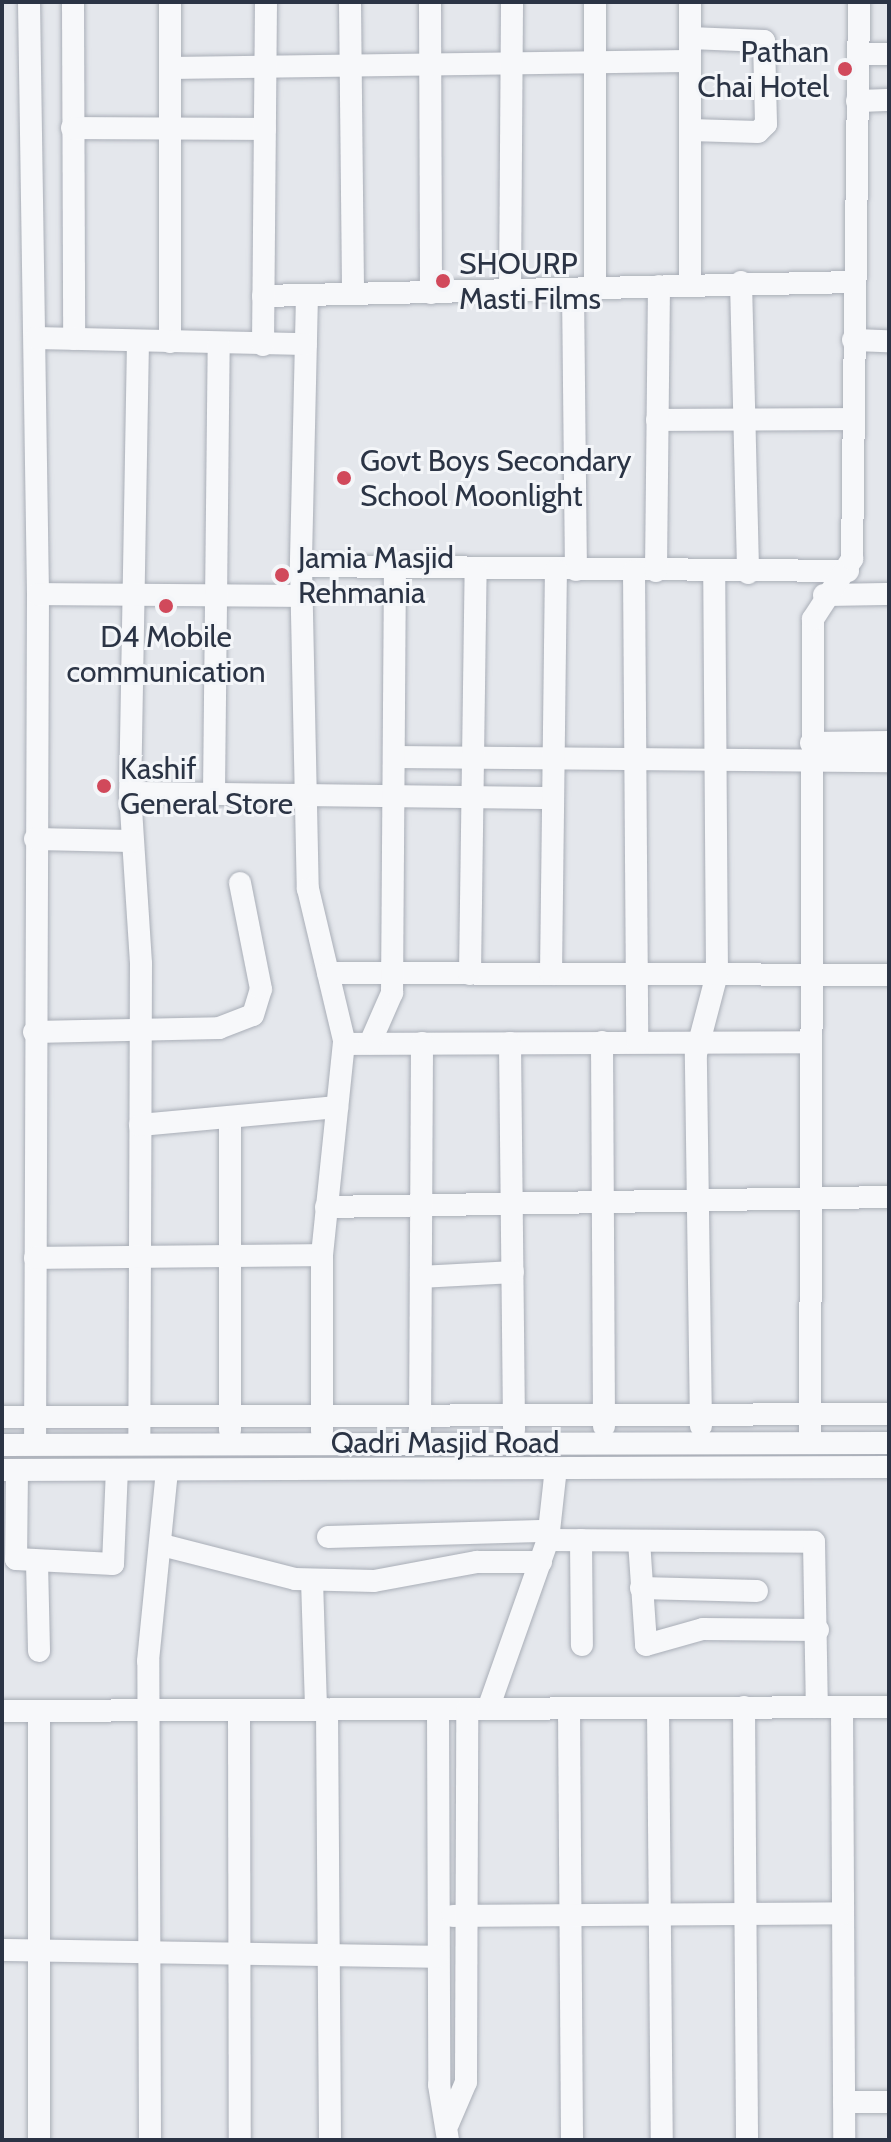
<!DOCTYPE html>
<style>
body{margin:0}
#map{position:relative;width:891px;height:2142px;overflow:hidden;background:#e4e7ec;font-family:Cabin,sans-serif}
div>[style]{position:absolute}
.roads{filter:drop-shadow(0 0 2px #a9aeb7) drop-shadow(0 0 2px #a9aeb7)}
.minor>*{height:22px;margin:-11px;padding:0 11px;transform-origin:11px;border-radius:11px;background:#f7f8fa}
.dots>*{width:22px;height:22px;translate:-50% -50%;box-sizing:border-box;border:4px solid #f4f6f9;border-radius:50%}
span{translate:-50% -50%;white-space:nowrap;text-align:center;line-height:1.15;-webkit-text-stroke:6px #f4f6f9;paint-order:stroke}
.poi-label{font-size:30px;color:#2b3445}
.right{translate:-100% -50%;text-align:right}
.left{translate:0 -50%;text-align:left}
.street-label{font-size:30px;color:#2b3445}
.frame{position:absolute;inset:0;border:4px solid #2b3445;pointer-events:none}
</style>
<div id="map">
<div class="roads">
<div class="minor">
<div style="left:29px;top:2px;width:592px;rotate:89.13deg"></div>
<div style="left:38px;top:594px;width:850px;rotate:90.2deg"></div>
<div style="left:73px;top:2px;width:337px;rotate:89.8deg"></div>
<div style="left:170px;top:2px;width:340px;rotate:90deg"></div>
<div style="left:350px;top:2px;width:292px;rotate:89.4deg"></div>
<div style="left:430px;top:2px;width:291px;rotate:89.8deg"></div>
<div style="left:595px;top:2px;width:287px;rotate:90deg"></div>
<div style="left:690px;top:38px;width:74px;rotate:2.3deg"></div>
<div style="left:764px;top:41px;width:83px;rotate:88.6deg"></div>
<div style="left:766px;top:124px;width:11px;rotate:135deg"></div>
<div style="left:758px;top:132px;width:68px;rotate:-178.3deg"></div>
<div style="left:858px;top:54px;width:31px"></div>
<div style="left:170px;top:68px;width:520px;rotate:-0.77deg"></div>
<div style="left:857px;top:101px;width:32px;rotate:-2deg"></div>
<div style="left:72px;top:128px;width:193px;rotate:0.3deg"></div>
<div style="left:741px;top:282px;width:291px;rotate:88.6deg"></div>
<div style="left:690px;top:284px;width:282px;rotate:-90deg"></div>
<div style="left:573px;top:289px;width:281px;rotate:89.4deg"></div>
<div style="left:510px;top:291px;width:289px;rotate:-89.6deg"></div>
<div style="left:307px;top:295px;width:271px;rotate:91.3deg"></div>
<div style="left:301px;top:566px;width:323px;rotate:88.8deg"></div>
<div style="left:308px;top:889px;width:159px;rotate:76.6deg"></div>
<div style="left:345px;top:1044px;width:464px;rotate:-0.2deg"></div>
<div style="left:263px;top:296px;width:589px;rotate:-1.36deg"></div>
<div style="left:36px;top:338px;width:270px;rotate:1.3deg"></div>
<div style="left:853px;top:340px;width:36px;rotate:2deg"></div>
<div style="left:138px;top:341px;width:452px;rotate:91deg"></div>
<div style="left:130px;top:793px;width:171px;rotate:86.3deg"></div>
<div style="left:141px;top:964px;width:479px;rotate:90.2deg"></div>
<div style="left:263px;top:345px;width:343px;rotate:-89.5deg"></div>
<div style="left:657px;top:420px;width:196px;rotate:-0.3deg"></div>
<div style="left:301px;top:566px;width:547px;rotate:0.52deg"></div>
<div style="left:634px;top:571px;width:471px;rotate:89.6deg"></div>
<div style="left:656px;top:571px;width:285px;rotate:-89.4deg"></div>
<div style="left:38px;top:594px;width:263px;rotate:0.4deg"></div>
<div style="left:824px;top:595px;width:65px;rotate:-0.9deg"></div>
<div style="left:811px;top:743px;width:78px;rotate:-0.7deg"></div>
<div style="left:394px;top:757px;width:495px;rotate:0.5deg"></div>
<div style="left:130px;top:793px;width:423px;rotate:0.7deg"></div>
<div style="left:214px;top:794px;width:450px;rotate:-89.4deg"></div>
<div style="left:35px;top:839px;width:97px;rotate:1.2deg"></div>
<div style="left:328px;top:973px;width:561px;rotate:0.2deg"></div>
<div style="left:470px;top:974px;width:405px;rotate:-89.2deg"></div>
<div style="left:551px;top:974px;width:404px;rotate:-89.3deg"></div>
<div style="left:34px;top:1032px;width:185px;rotate:-1.2deg"></div>
<div style="left:219px;top:1028px;width:36px;rotate:-21deg"></div>
<div style="left:253px;top:1015px;width:27px;rotate:-73deg"></div>
<div style="left:261px;top:989px;width:108px;rotate:-101.2deg"></div>
<div style="left:602px;top:1042px;width:384px;rotate:89.7deg"></div>
<div style="left:370px;top:1043px;width:55px;rotate:-66.3deg"></div>
<div style="left:392px;top:993px;width:426px;rotate:-89.6deg"></div>
<div style="left:510px;top:1043px;width:387px;rotate:89.4deg"></div>
<div style="left:230px;top:1117px;width:313px;rotate:90deg"></div>
<div style="left:140px;top:1125px;width:198px;rotate:-5.2deg"></div>
<div style="left:326px;top:1207px;width:563px;rotate:-1.02deg"></div>
<div style="left:35px;top:1258px;width:287px;rotate:-0.6deg"></div>
<div style="left:421px;top:1277px;width:92px;rotate:-3.1deg"></div>
<div style="left:2px;top:1417px;width:887px;rotate:-0.19deg"></div>
<div style="left:701px;top:1426px;width:372px;rotate:-90.8deg"></div>
<div style="left:696px;top:1054px;width:83px;rotate:-75.3deg"></div>
<div style="left:717px;top:974px;width:402px;rotate:-90.4deg"></div>
<div style="left:420px;top:1430px;width:387px;rotate:-89.7deg"></div>
<div style="left:322px;top:1431px;width:176px;rotate:-90deg"></div>
<div style="left:322px;top:1255px;width:215px;rotate:-84.1deg"></div>
<div style="left:810px;top:1443px;width:824px;rotate:-89.79deg"></div>
<div style="left:813px;top:619px;width:72px;rotate:-57deg"></div>
<div style="left:852px;top:559px;width:557px;rotate:-89.28deg"></div>
<div style="left:2px;top:1445px;width:887px;rotate:-0.13deg"></div>
<div style="left:2px;top:1470px;width:887px;rotate:-0.19deg"></div>
<div style="left:17px;top:1470px;width:89px;rotate:90.6deg"></div>
<div style="left:16px;top:1559px;width:97px;rotate:3deg"></div>
<div style="left:113px;top:1564px;width:94px;rotate:-87.6deg"></div>
<div style="left:328px;top:1537px;width:221px;rotate:-1.6deg"></div>
<div style="left:548px;top:1540px;width:266px;rotate:0.4deg"></div>
<div style="left:814px;top:1542px;width:165px;rotate:89deg"></div>
<div style="left:581px;top:1540px;width:105px;rotate:89.5deg"></div>
<div style="left:639px;top:1541px;width:104px;rotate:86.1deg"></div>
<div style="left:646px;top:1645px;width:59px;rotate:-15.7deg"></div>
<div style="left:703px;top:1629px;width:115px;rotate:0.5deg"></div>
<div style="left:162px;top:1545px;width:137px;rotate:14.3deg"></div>
<div style="left:295px;top:1579px;width:79px;rotate:1.5deg"></div>
<div style="left:374px;top:1581px;width:105px;rotate:-10.5deg"></div>
<div style="left:477px;top:1562px;width:64px"></div>
<div style="left:37px;top:1562px;width:89px;rotate:88.7deg"></div>
<div style="left:312px;top:1580px;width:130px;rotate:88.2deg"></div>
<div style="left:641px;top:1588px;width:116px;rotate:1.5deg"></div>
<div style="left:744px;top:1707px;width:433px;rotate:89.6deg"></div>
<div style="left:842px;top:1707px;width:433px;rotate:89.7deg"></div>
<div style="left:569px;top:1708px;width:432px;rotate:89.6deg"></div>
<div style="left:658px;top:1708px;width:432px;rotate:89.5deg"></div>
<div style="left:327px;top:1709px;width:431px;rotate:89.6deg"></div>
<div style="left:488px;top:1709px;width:179px;rotate:-70.5deg"></div>
<div style="left:548px;top:1540px;width:72px;rotate:-83.7deg"></div>
<div style="left:239px;top:1710px;width:430px;rotate:89.9deg"></div>
<div style="left:438px;top:1710px;width:375px;rotate:89.8deg"></div>
<div style="left:439px;top:2085px;width:56px;rotate:80.7deg"></div>
<div style="left:2px;top:1711px;width:887px;rotate:-0.26deg"></div>
<div style="left:39px;top:1711px;width:429px;rotate:90deg"></div>
<div style="left:453px;top:1916px;width:390px;rotate:-0.4deg"></div>
<div style="left:2px;top:1950px;width:436px;rotate:0.9deg"></div>
<div style="left:844px;top:2102px;width:45px"></div>
<div style="left:448px;top:2124px;width:46px;rotate:-66.8deg"></div>
<div style="left:466px;top:2082px;width:373px;rotate:-89.8deg"></div>
<div style="left:150px;top:2140px;width:479px;rotate:-90.2deg"></div>
<div style="left:148px;top:1661px;width:192px;rotate:-84.3deg"></div>
</div>
</div>
<div class="dots">
<div style="left:845px;top:69px;background:#d1495b"></div>
<div style="left:443px;top:281px;background:#d1495b"></div>
<div style="left:344px;top:478px;background:#d1495b"></div>
<div style="left:282px;top:575px;background:#d1495b"></div>
<div style="left:166px;top:606px;background:#d1495b"></div>
<div style="left:104px;top:786px;background:#d1495b"></div>
</div>
<div class="poi-label">
<span class="right" style="left:829px;top:69px">Pathan<br>Chai Hotel</span>
<span class="left" style="left:459px;top:281px">SHOURP<br>Masti Films</span>
<span class="left" style="left:360px;top:478px">Govt Boys Secondary<br>School Moonlight</span>
<span class="left" style="left:298px;top:575px">Jamia Masjid<br>Rehmania</span>
<span style="left:166px;top:654px">D4 Mobile<br>communication</span>
<span class="left" style="left:120px;top:786px">Kashif<br>General Store</span>
</div>
<div class="street-label">
<span style="left:445px;top:1443px">Qadri Masjid Road</span>
</div>
<div class="frame"></div>
</div>
